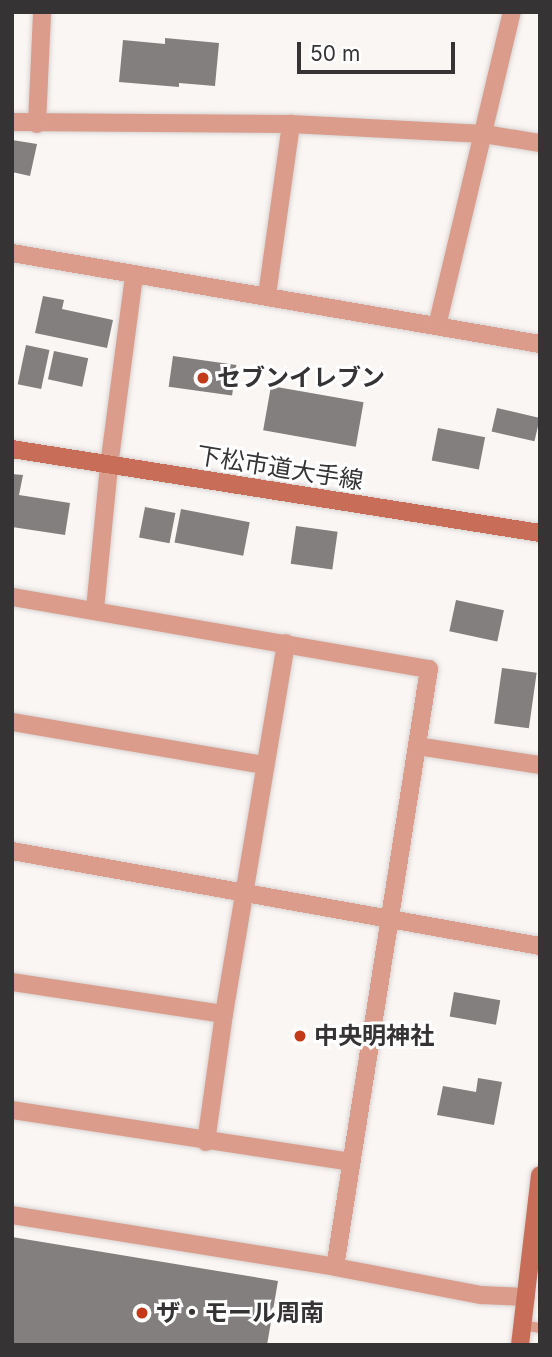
<!DOCTYPE html>
<meta charset="utf-8">
<style>
body{margin:0}
#map{position:relative;width:552px;height:1357px;overflow:hidden;background:#faf6f4;font-family:Inter,"Noto Sans JP",sans-serif}
div>[style]{position:absolute}
.building>*{inset:0;background:#837f7e;transform-origin:0 0}
.roads{filter:drop-shadow(0 0 2px #d7d3d1) drop-shadow(0 0 2px #d7d3d1)}
.lane>*{height:10px;margin:-5px;padding:0 5px;transform-origin:5px;border-radius:5px;background:#db9c8c}
.street>*{height:18px;margin:-9px;padding:0 9px;transform-origin:9px;border-radius:9px;background:#db9c8c}
.secondary>*{height:18px;margin:-9px;padding:0 9px;transform-origin:9px;border-radius:9px;background:#c86d58}
.dots>*{width:19px;height:19px;translate:-50% -50%;box-sizing:border-box;border:4px solid #fff;border-radius:50%}
span{translate:-50% -50%;white-space:nowrap;text-align:center;line-height:1.15;-webkit-text-stroke:6px #fff;paint-order:stroke}
.poi-label{font-size:24px;color:#353333;font-weight:700}
.left{translate:0 -50%;text-align:left}
.street-label{font-size:24px;color:#353333}
.frame{position:absolute;inset:0;border:14px solid #353333;pointer-events:none}
.scale{position:absolute;left:297px;top:42px;width:158px;height:32px;box-sizing:border-box;border:4px solid #353333;border-top:0;padding-left:9px;font-size:21px;line-height:24px;white-space:nowrap;color:#353333;-webkit-text-stroke:5px #fff;paint-order:stroke}
</style>
<div id="map">
<div class="building">
<div style="clip-path:polygon(165px 38px,219px 43px,215px 86px,179px 83px,179px 87px,119px 82px,123px 40px,165px 44px)"></div>
<div style="clip-path:polygon(12px 140px,37px 144px,30px 176px,12px 172px)"></div>
<div style="clip-path:polygon(43px 296px,64px 300px,62px 309px,113px 320px,107px 348px,35px 333px)"></div>
<div style="left:26px;top:345px;width:24px;height:40px;rotate:12deg"></div>
<div style="left:54px;top:351px;width:35px;height:29px;rotate:12deg"></div>
<div style="left:173px;top:356px;width:64px;height:31px;rotate:8deg"></div>
<div style="left:271px;top:386px;width:94px;height:45px;rotate:10deg"></div>
<div style="left:497px;top:408px;width:44px;height:24px;rotate:13deg"></div>
<div style="left:438px;top:428px;width:48px;height:33px;rotate:11deg"></div>
<div style="clip-path:polygon(12px 474px,23px 475px,19px 495px,70px 503px,65px 535px,12px 527px)"></div>
<div style="left:145px;top:507px;width:31px;height:31px;rotate:11deg"></div>
<div style="left:181px;top:509px;width:70px;height:34px;rotate:11deg"></div>
<div style="left:296px;top:526px;width:42px;height:38px;rotate:8deg"></div>
<div style="left:456px;top:600px;width:49px;height:32px;rotate:12deg"></div>
<div style="left:502px;top:668px;width:35px;height:56px;rotate:8deg"></div>
<div style="left:454px;top:992px;width:47px;height:25px;rotate:10deg"></div>
<div style="clip-path:polygon(478px 1078px,502px 1082px,494px 1125px,437px 1115px,443px 1086px,476px 1092px)"></div>
<div style="clip-path:polygon(12px 1237px,278px 1281px,267px 1345px,12px 1345px)"></div>
</div>
<div class="roads">
<div class="lane">
<div style="left:523px;top:1325px;width:17px;rotate:10deg"></div>
</div>
<div class="street">
<div style="left:12px;top:122px;width:279px;rotate:0.4deg"></div>
<div style="left:291px;top:124px;width:193px;rotate:3deg"></div>
<div style="left:484px;top:134px;width:57px;rotate:9.1deg"></div>
<div style="left:37px;top:124px;width:112px;rotate:-87.4deg"></div>
<div style="left:12px;top:253px;width:536px;rotate:9.78deg"></div>
<div style="left:267px;top:295px;width:173px;rotate:-82deg"></div>
<div style="left:437px;top:326px;width:323px;rotate:-76.6deg"></div>
<div style="left:12px;top:597px;width:423px;rotate:9.8deg"></div>
<div style="left:429px;top:669px;width:605px;rotate:98.93deg"></div>
<div style="left:95px;top:609px;width:144px;rotate:-84.4deg"></div>
<div style="left:109px;top:466px;width:192px;rotate:-82.5deg"></div>
<div style="left:12px;top:722px;width:256px;rotate:9.7deg"></div>
<div style="left:417px;top:746px;width:124px;rotate:8.8deg"></div>
<div style="left:12px;top:851px;width:536px;rotate:10.2deg"></div>
<div style="left:12px;top:982px;width:214px;rotate:8.6deg"></div>
<div style="left:12px;top:1110px;width:342px;rotate:8.7deg"></div>
<div style="left:206px;top:1142px;width:129px;rotate:-82deg"></div>
<div style="left:224px;top:1014px;width:376px;rotate:-80.5deg"></div>
<div style="left:12px;top:1215px;width:327px;rotate:9.1deg"></div>
<div style="left:335px;top:1267px;width:149px;rotate:10.9deg"></div>
<div style="left:481px;top:1295px;width:45px;rotate:2.5deg"></div>
</div>
<div class="secondary">
<div style="left:12px;top:449px;width:535px;rotate:9.04deg"></div>
<div style="left:520px;top:1345px;width:171px;rotate:-83.3deg"></div>
</div>
</div>
<div class="dots">
<div style="left:203px;top:378px;background:#c43a18"></div>
<div style="left:300px;top:1036px;background:#c43a18"></div>
<div style="left:142px;top:1313px;background:#c43a18"></div>
</div>
<div class="poi-label">
<span class="left" style="left:217px;top:378px">セブンイレブン</span>
<span class="left" style="left:314px;top:1036px">中央明神社</span>
<span class="left" style="left:156px;top:1313px">ザ・モール周南</span>
</div>
<div class="street-label">
<span style="left:280px;top:468px;rotate:9deg">下松市道大手線</span>
</div>
<div class="frame"></div>
<div class="scale">50 m</div>
</div>
